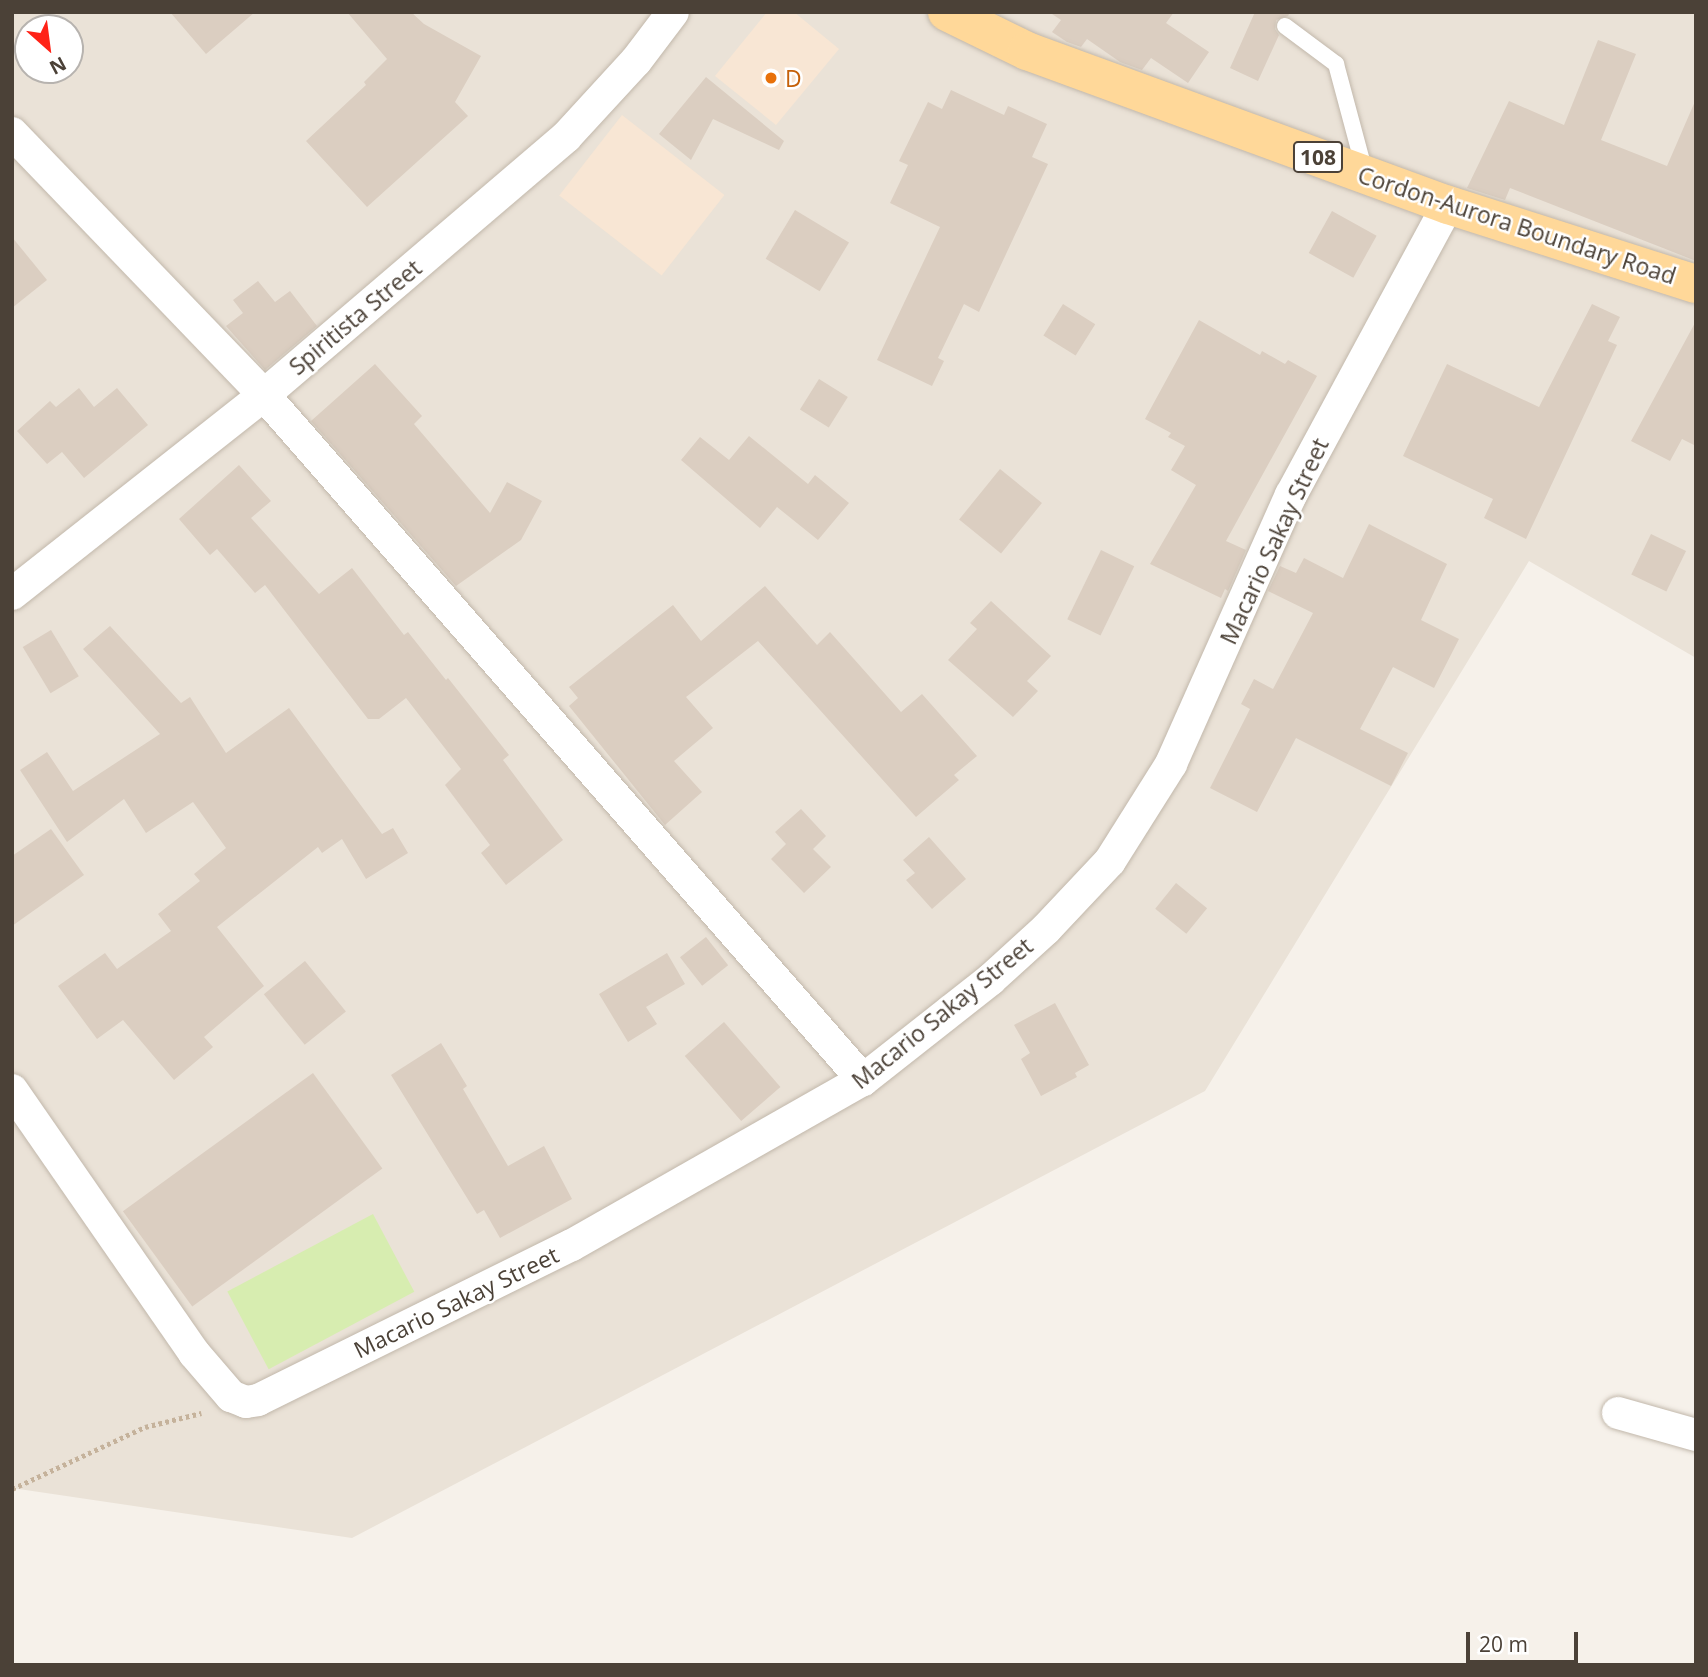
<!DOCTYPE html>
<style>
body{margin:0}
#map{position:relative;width:1708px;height:1677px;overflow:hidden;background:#f6f1ea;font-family:"Open Sans",sans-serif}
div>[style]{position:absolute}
.residential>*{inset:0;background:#eae2d7}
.commercial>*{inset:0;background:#f8e6d4;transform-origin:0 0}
.green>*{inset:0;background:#d7edb0;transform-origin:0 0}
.building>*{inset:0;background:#dbcec1;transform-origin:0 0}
.path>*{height:4.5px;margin-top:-2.25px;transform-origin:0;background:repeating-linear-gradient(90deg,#c5b29b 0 3.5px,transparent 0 7px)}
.roads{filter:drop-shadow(0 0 2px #c2b8ab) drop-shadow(0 0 2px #c2b8ab)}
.service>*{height:16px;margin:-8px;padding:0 8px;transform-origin:8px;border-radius:8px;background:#fff}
.minor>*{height:32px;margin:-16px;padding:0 16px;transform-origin:16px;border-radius:16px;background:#fff}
.primary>*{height:38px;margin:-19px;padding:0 19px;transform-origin:19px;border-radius:19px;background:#ffd899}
.dots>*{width:19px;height:19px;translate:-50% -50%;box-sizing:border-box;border:4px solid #fff;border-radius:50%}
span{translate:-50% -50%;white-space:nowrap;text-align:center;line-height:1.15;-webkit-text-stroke:5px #fff;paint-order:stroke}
.shield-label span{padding:2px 5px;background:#fff;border:2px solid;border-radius:5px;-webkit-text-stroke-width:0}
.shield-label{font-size:21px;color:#4b4137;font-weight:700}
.food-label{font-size:23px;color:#c56008}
.left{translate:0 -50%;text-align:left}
.street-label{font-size:23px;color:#4b4137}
.frame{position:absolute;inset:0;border:14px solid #4b4137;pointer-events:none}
.north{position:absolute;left:14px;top:14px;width:70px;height:70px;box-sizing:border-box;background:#fff;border:2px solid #b7b3af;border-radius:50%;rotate:152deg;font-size:19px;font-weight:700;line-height:28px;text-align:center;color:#4b4137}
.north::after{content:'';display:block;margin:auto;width:24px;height:32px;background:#ff2317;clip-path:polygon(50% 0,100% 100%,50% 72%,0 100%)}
.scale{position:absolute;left:1466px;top:1632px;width:112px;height:32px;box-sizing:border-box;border:4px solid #4b4137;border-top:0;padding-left:9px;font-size:21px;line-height:24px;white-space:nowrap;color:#4b4137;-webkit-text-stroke:5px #fff;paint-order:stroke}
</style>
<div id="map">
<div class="residential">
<div style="clip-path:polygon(evenodd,12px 12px,1696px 12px,1696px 658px,1529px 561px,1205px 1091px,352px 1538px,12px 1488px,12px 12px,28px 28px,70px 28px,70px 70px,28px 70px,28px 28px)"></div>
</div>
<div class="commercial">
<div style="clip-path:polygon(767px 12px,794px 12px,839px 49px,776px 125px,715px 76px)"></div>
<div style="left:622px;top:115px;width:130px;height:102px;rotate:38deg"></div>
</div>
<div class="green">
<div style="left:373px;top:1214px;width:88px;height:165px;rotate:62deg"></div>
</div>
<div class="building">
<div style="clip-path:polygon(170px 12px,255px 12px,206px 54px)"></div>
<div style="clip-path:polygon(347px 12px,411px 12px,424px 24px,481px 56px,455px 102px,468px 116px,367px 207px,306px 141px,366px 85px,364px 82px,387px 59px)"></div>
<div style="clip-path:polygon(1049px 12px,1174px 12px,1166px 23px,1209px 52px,1188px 83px,1151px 58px,1142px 70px,1120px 62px,1087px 39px,1081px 47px,1067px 42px,1052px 32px,1061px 20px)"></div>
<div style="clip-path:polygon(1255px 12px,1290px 12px,1288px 16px,1276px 20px,1275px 29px,1279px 35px,1258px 81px,1230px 68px)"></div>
<div style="clip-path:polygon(1598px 40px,1636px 54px,1601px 140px,1667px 166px,1696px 99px,1696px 261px,1510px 188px,1505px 200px,1467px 188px,1509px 101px,1564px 125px)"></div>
<div style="clip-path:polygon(706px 77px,784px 141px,779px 150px,713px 119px,691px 160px,659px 134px)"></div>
<div style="clip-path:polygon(951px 90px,1004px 115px,1008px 106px,1047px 124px,1032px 157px,1048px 164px,979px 312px,964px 304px,938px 358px,944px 361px,932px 386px,877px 360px,940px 227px,890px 203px,908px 165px,899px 161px,928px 102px,942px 109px)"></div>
<div style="left:795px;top:210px;width:63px;height:57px;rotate:31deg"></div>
<div style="left:1332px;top:211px;width:51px;height:48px;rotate:29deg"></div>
<div style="clip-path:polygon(12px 237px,47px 280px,12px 308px)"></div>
<div style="clip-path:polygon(258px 281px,275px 302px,290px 291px,317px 326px,265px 370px,226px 326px,243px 313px,233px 300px)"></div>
<div style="left:1063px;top:304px;width:38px;height:37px;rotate:32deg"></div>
<div style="clip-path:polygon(1592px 304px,1620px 317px,1608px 341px,1617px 345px,1526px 539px,1484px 518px,1493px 499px,1403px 456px,1447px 364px,1539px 407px)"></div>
<div style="clip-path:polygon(1199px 320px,1260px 355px,1262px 351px,1285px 364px,1288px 360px,1317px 376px,1226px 541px,1246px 550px,1228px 591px,1225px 589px,1221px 598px,1150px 564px,1196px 485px,1171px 470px,1185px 446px,1168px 437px,1171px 433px,1145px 419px)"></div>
<div style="clip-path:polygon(1696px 321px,1696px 446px,1682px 439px,1670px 461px,1631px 441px)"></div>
<div style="clip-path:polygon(375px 364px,422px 416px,414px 424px,490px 513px,507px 482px,542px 501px,521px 540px,456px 586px,311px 421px)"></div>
<div style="left:819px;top:379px;width:34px;height:36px;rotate:32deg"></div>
<div style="clip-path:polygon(79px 388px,94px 407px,117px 388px,148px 425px,84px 478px,62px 452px,47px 464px,17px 431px,50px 401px,56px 407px)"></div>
<div style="clip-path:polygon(749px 436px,808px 484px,815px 475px,849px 503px,818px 540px,777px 507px,760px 528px,681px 460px,700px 437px,729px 460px)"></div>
<div style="clip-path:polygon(239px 465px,271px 501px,251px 518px,319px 594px,352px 568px,404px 635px,408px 632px,446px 680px,448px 678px,509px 755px,503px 760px,563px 840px,506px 885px,481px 853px,490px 845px,445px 785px,461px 769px,406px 698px,379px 719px,368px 719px,265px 585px,255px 593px,217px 549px,210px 555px,179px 519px)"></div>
<div style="left:1000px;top:469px;width:54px;height:65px;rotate:39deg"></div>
<div style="clip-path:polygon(1369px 524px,1447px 564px,1421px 620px,1459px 639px,1434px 688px,1393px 667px,1360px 729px,1408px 753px,1391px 786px,1296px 738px,1257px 812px,1210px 788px,1250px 709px,1241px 704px,1254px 679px,1273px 689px,1313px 613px,1268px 591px,1280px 566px,1296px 573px,1304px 558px,1343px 578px)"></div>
<div style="left:1651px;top:534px;width:39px;height:45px;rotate:26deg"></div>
<div style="left:1101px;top:550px;width:37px;height:77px;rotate:26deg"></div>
<div style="clip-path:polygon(765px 586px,817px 645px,830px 632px,901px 712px,922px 694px,977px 756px,954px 775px,959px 780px,916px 817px,758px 641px,686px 697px,713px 728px,674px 761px,702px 792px,665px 825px,569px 706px,578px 698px,569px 687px,673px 605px,701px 641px)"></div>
<div style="clip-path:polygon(991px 601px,1051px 656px,1027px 681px,1038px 691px,1013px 717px,948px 660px,977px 629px,970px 623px)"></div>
<div style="clip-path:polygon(110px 626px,181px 703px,190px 697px,226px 753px,289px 708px,382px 834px,393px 828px,408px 853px,366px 879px,342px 839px,322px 853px,318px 847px,217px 927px,264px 986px,204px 1037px,213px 1047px,174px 1080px,123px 1020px,97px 1039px,58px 986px,105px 953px,117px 969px,171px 931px,158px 914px,200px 881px,194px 874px,226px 848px,193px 802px,146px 833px,124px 799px,67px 842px,20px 770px,47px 752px,73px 791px,160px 734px,83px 649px)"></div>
<div style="left:51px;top:630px;width:54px;height:33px;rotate:59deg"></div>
<div style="clip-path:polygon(801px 809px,826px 836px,813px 849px,831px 867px,804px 893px,771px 859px,786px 844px,775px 832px)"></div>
<div style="clip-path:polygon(51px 829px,84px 875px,12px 926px,12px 856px)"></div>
<div style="clip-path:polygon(929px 837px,966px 879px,932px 909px,906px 880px,915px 873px,903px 860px)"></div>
<div style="left:1176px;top:883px;width:40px;height:33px;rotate:39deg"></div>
<div style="left:706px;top:937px;width:36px;height:33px;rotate:52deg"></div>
<div style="clip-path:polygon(667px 953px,685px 984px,646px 1007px,657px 1024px,628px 1042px,599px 994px)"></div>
<div style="left:305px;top:961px;width:65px;height:53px;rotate:51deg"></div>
<div style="clip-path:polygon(1055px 1003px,1089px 1065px,1075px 1073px,1077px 1077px,1041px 1096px,1021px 1059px,1030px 1053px,1014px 1025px)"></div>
<div style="left:724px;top:1022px;width:86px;height:52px;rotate:49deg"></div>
<div style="clip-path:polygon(441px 1043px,467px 1086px,463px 1089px,508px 1166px,544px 1146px,572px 1199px,500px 1238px,484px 1210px,477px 1214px,391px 1075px)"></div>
<div style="left:313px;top:1073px;width:118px;height:235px;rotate:54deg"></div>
</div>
<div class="path">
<div style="left:12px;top:1489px;width:147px;rotate:-25deg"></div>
<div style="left:145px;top:1427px;width:58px;rotate:-14deg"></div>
</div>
<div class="roads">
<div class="service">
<div style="left:1285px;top:26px;width:64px;rotate:36.7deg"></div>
<div style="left:1336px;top:64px;width:112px;rotate:75deg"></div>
</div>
<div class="minor">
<div style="left:12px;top:133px;width:364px;rotate:46.1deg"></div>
<div style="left:264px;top:395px;width:910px;rotate:48.83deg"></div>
<div style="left:12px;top:594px;width:321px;rotate:-38.3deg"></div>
<div style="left:264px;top:395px;width:397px;rotate:-40.5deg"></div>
<div style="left:566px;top:137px;width:103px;rotate:-47.4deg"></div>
<div style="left:636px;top:61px;width:61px;rotate:-52.9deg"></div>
<div style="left:12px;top:1090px;width:320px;rotate:55.3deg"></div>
<div style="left:194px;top:1353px;width:57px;rotate:49.3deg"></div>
<div style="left:231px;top:1396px;width:16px;rotate:22deg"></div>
<div style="left:246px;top:1402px;width:12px;rotate:-9deg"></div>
<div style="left:258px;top:1400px;width:350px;rotate:-26.3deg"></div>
<div style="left:572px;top:1245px;width:335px;rotate:-29.6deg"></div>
<div style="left:863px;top:1080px;width:162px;rotate:-38.2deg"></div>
<div style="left:990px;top:980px;width:76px;rotate:-42.3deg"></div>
<div style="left:1046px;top:929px;width:93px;rotate:-46.7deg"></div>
<div style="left:1110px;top:861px;width:115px;rotate:-57.8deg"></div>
<div style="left:1171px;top:764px;width:295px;rotate:-66deg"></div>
<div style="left:1291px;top:495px;width:330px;rotate:-61.6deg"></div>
<div style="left:1618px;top:1413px;width:81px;rotate:15.8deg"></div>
</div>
<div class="primary">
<div style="left:947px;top:12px;width:89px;rotate:26deg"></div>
<div style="left:1027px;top:51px;width:448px;rotate:20.1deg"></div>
<div style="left:1448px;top:205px;width:260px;rotate:17.7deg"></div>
</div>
</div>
<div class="dots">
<div style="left:771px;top:78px;background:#e8710a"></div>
</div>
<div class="shield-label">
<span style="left:1318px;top:157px">108</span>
</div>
<div class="food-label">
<span class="left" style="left:785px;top:78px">D</span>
</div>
<div class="street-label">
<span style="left:1517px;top:225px;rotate:18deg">Cordon-Aurora Boundary Road</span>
<span style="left:355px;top:317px;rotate:-40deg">Spiritista Street</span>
<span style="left:1274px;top:541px;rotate:-65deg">Macario Sakay Street</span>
<span style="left:942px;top:1013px;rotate:-39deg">Macario Sakay Street</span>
<span style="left:456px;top:1302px;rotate:-26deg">Macario Sakay Street</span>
</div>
<div class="frame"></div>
<div class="north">N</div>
<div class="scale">20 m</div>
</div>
